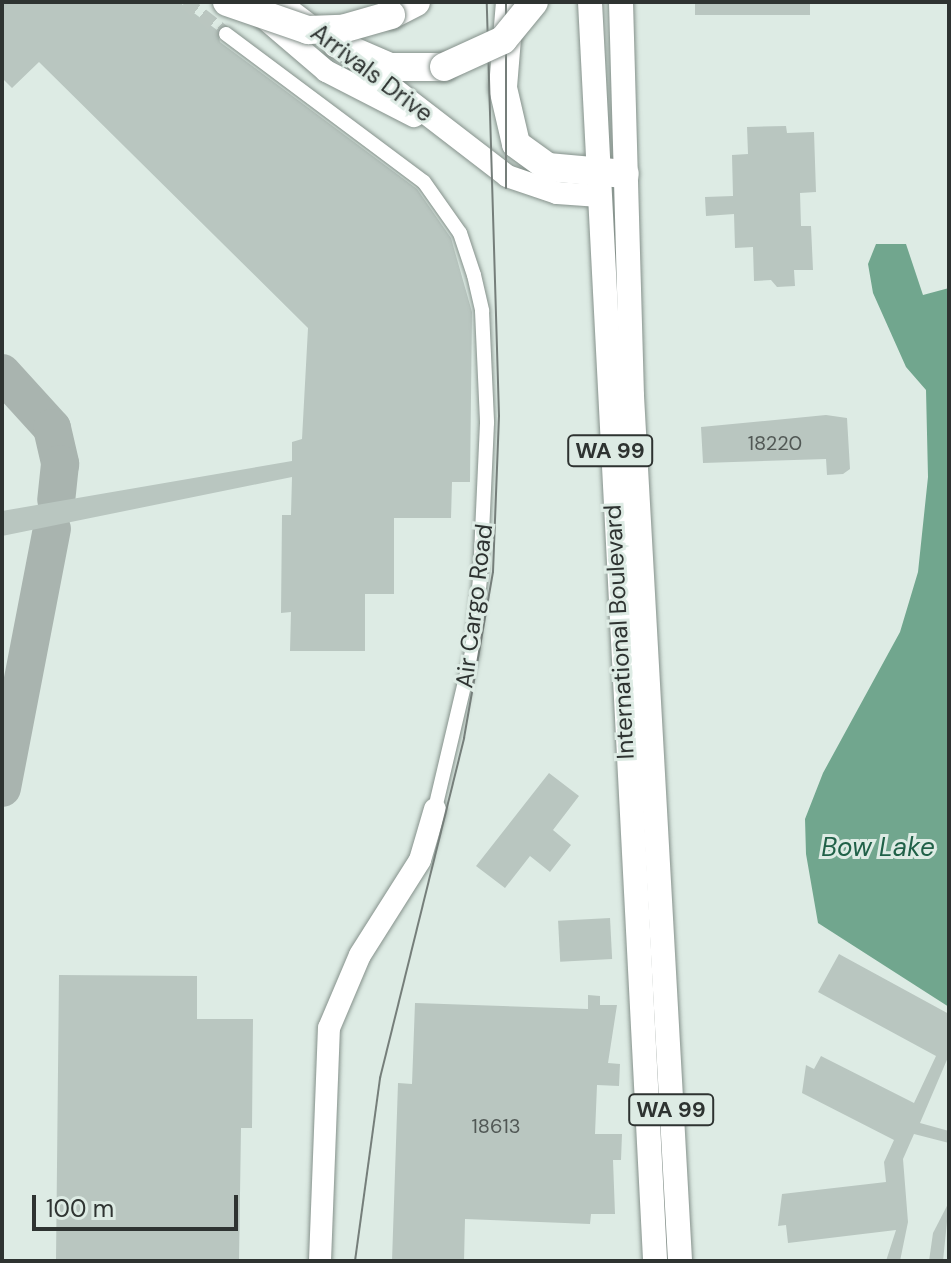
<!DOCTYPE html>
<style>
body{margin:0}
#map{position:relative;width:951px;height:1263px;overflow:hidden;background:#ddebe4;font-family:"DM Sans",sans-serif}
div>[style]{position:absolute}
.water>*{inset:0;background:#71a68e}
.taxiway>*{height:38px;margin:-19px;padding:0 19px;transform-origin:19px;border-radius:19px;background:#a9b4af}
.building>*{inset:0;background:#b9c6c0;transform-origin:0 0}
.street-tunnel>*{height:14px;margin-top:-7px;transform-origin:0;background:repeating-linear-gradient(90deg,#bac6c0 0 14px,transparent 0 21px)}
.roads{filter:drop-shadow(0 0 2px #85918b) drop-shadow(0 0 2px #85918b)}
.street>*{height:14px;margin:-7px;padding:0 7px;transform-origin:7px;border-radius:7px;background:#fff}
.secondary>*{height:22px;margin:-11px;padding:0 11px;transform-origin:11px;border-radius:11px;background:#fff}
.primary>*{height:24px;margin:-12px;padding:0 12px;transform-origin:12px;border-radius:12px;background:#fff}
.highway>*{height:28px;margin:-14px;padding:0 14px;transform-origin:14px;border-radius:14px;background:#fff}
.tram>*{height:2px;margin:-1px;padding:0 1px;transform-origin:1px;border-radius:1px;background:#757e7a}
.bridges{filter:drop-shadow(0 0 2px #85918b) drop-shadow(0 0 2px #85918b)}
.highway-bridge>*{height:28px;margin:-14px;padding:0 14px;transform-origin:14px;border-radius:14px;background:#fff}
span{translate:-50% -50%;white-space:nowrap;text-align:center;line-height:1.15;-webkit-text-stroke:6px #ddebe4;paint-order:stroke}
.number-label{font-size:20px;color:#515855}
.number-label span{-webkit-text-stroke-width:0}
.shield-label span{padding:2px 6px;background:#ddebe4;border:2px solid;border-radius:6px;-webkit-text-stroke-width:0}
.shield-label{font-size:22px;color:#2e3331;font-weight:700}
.street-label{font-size:24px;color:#2e3331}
.water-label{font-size:26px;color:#206148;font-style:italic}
.frame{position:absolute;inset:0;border:4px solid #2e3331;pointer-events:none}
.scale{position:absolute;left:32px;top:1195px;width:206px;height:36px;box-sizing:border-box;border:4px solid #2e3331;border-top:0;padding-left:10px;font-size:24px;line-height:28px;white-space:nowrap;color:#2e3331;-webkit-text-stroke:6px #ddebe4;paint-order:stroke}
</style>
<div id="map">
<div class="water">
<div style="clip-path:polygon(876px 244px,906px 244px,923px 295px,949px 288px,949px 1007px,818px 923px,806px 854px,805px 819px,823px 773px,900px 632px,918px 572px,928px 477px,926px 390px,906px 367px,873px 293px,868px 264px)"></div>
</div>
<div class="taxiway">
<div style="left:2px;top:373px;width:74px;rotate:47.7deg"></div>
<div style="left:52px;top:428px;width:37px;rotate:77deg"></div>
<div style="left:60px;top:464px;width:36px;rotate:96deg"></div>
<div style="left:2px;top:788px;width:264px;rotate:-79.1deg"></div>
</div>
<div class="building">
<div style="clip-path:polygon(2px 2px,179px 2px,217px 30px,220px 42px,417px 189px,451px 238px,472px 312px,470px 482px,452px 482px,451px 518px,394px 518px,394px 594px,365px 594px,365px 651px,290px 651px,291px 612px,281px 613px,282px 515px,291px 515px,292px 477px,2px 536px,2px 511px,292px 461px,292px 442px,302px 439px,308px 328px,39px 62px,12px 88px,2px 78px)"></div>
<div style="left:695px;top:2px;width:115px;height:13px"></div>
<div style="clip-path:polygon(786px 126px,787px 133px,814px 132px,816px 192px,800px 193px,801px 226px,811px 226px,813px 270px,794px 270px,795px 286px,777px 287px,771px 280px,754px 281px,753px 247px,735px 248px,734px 214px,706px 216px,705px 197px,733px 196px,732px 155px,748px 154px,747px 127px)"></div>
<div style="clip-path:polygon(826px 415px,847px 418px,850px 469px,843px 474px,827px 475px,826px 459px,703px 463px,701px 427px)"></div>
<div style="clip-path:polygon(549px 773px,579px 796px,553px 830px,571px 845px,550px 872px,530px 856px,505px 888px,476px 866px)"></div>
<div style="left:610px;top:918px;width:41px;height:52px;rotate:87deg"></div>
<div style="clip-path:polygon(839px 954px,949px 1014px,949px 1055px,920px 1123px,949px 1131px,949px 1143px,914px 1134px,903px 1159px,908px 1222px,900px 1261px,886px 1261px,896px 1230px,788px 1243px,786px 1225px,778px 1226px,782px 1194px,886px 1182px,884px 1162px,894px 1140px,802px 1093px,806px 1065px,814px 1069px,821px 1056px,914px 1103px,936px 1056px,818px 992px)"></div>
<div style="clip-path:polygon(59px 975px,197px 976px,197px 1019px,253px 1019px,252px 1128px,241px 1128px,239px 1261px,56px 1261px)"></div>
<div style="clip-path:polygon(588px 995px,600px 996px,600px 1005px,617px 1005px,608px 1063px,620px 1064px,619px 1086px,597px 1085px,595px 1134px,622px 1134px,621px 1160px,613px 1160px,615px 1214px,591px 1214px,590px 1224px,465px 1219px,464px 1261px,392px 1261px,398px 1083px,412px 1084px,415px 1003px,588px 1009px)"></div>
<div style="clip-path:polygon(949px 1202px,943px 1261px,929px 1261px,933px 1233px)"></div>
</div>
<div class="street-tunnel">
<div style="left:185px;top:2px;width:52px;rotate:38deg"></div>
</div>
<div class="roads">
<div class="street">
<div style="left:226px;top:34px;width:247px;rotate:36.8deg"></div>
<div style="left:424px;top:182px;width:62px;rotate:54.8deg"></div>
<div style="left:460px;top:233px;width:44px;rotate:71.6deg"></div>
<div style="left:474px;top:275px;width:37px;rotate:77deg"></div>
<div style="left:482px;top:311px;width:112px;rotate:87.4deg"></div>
<div style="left:487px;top:423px;width:156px;rotate:92.6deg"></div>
<div style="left:480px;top:579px;width:73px;rotate:96.3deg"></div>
<div style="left:472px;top:652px;width:161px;rotate:103.3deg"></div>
</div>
<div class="secondary">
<div style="left:279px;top:2px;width:39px;rotate:37deg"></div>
<div style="left:264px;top:18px;width:82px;rotate:40.5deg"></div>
<div style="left:326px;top:71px;width:99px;rotate:27.1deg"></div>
<div style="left:354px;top:58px;width:193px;rotate:37.6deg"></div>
<div style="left:507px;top:176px;width:53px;rotate:18.8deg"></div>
<div style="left:557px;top:193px;width:39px;rotate:4deg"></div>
<div style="left:320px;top:1261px;width:233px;rotate:-87.8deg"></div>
<div style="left:329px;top:1028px;width:79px;rotate:-67deg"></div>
<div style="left:360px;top:955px;width:112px;rotate:-57.7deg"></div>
<div style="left:420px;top:860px;width:53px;rotate:-73.6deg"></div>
</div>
<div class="primary">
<div style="left:590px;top:2px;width:1261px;rotate:87.04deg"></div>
<div style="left:621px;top:2px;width:394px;rotate:88.4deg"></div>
<div style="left:632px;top:396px;width:866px;rotate:86.82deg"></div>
</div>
<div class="highway">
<div style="left:510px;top:2px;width:86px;rotate:94.7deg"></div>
<div style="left:503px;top:88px;width:57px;rotate:76.9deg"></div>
<div style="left:516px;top:144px;width:39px;rotate:36deg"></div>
<div style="left:548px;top:167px;width:77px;rotate:5.2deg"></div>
<div style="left:391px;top:15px;width:28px;rotate:-27deg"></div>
<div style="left:337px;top:44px;width:58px;rotate:23.5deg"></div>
<div style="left:390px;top:67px;width:54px"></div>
</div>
</div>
<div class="tram">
<div style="left:506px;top:188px;width:186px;rotate:-90deg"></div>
<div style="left:355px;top:1261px;width:185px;rotate:-82.2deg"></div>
<div style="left:380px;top:1078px;width:350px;rotate:-76.1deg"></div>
<div style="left:464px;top:738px;width:169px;rotate:-80.1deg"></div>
<div style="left:493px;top:572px;width:156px;rotate:-87.8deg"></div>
<div style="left:499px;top:416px;width:414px;rotate:-91.7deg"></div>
</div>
<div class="bridges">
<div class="highway-bridge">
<div style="left:227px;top:2px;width:86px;rotate:19.1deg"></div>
<div style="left:308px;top:30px;width:34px;rotate:-2deg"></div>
<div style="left:342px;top:29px;width:51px;rotate:-15.9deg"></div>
<div style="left:444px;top:67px;width:65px;rotate:-24.6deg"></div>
<div style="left:503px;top:40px;width:49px;rotate:-50.8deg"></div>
</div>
</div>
<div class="number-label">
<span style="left:775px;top:443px">18220</span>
<span style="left:496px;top:1126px">18613</span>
</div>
<div class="shield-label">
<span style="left:610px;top:451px">WA 99</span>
<span style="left:671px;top:1110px">WA 99</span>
</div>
<div class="street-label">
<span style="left:372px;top:73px;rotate:37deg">Arrivals Drive</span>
<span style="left:474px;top:606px;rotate:-83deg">Air Cargo Road</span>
<span style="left:619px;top:632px;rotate:-93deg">International Boulevard</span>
</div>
<div class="water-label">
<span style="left:878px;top:848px">Bow Lake</span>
</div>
<div class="frame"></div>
<div class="scale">100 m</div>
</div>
